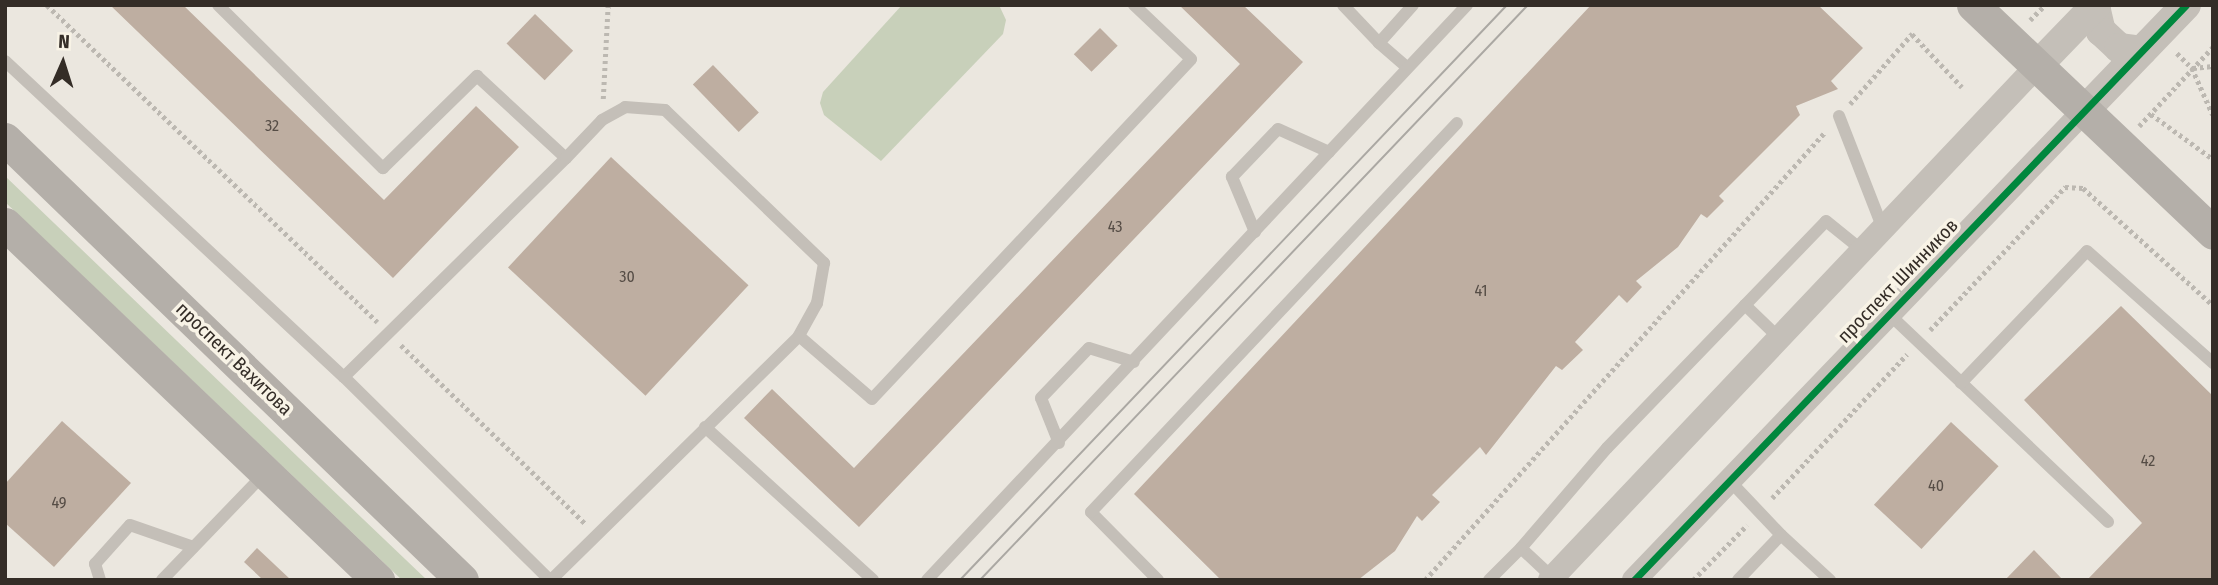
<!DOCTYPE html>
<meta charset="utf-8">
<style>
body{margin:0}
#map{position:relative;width:2218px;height:585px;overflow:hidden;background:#ebe7df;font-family:"Fira Sans Condensed",sans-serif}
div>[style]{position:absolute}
.green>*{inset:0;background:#c8d0ba}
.building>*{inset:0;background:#beaea1;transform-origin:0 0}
.path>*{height:4.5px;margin-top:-2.25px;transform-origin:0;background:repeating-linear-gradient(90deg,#bcb8b1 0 3.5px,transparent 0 7px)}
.service>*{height:12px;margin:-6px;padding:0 6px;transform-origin:6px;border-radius:6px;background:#c4bfb8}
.minor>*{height:24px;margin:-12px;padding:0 12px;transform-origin:12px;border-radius:12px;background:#c4bfb8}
.tertiary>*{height:30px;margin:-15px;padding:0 15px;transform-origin:15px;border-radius:15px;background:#c4bfb8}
.secondary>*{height:33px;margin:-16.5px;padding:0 16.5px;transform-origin:16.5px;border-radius:16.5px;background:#b4afa9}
.tram>*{height:2px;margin:-1px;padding:0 1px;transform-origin:1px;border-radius:1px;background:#aba8a3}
.cycleway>*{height:7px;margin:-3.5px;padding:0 3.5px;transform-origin:3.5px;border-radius:3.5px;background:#00873e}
span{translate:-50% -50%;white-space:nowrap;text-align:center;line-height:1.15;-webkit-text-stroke:7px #f8f3e6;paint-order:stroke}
.number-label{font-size:16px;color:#564d46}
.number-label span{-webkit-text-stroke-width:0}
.street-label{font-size:19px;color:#342d27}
.frame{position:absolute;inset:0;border:7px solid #342d27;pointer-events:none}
.north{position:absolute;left:28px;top:28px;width:70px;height:70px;-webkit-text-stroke:5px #f8f3e6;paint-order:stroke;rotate:3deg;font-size:19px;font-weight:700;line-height:28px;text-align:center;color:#342d27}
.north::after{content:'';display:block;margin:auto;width:24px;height:32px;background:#342d27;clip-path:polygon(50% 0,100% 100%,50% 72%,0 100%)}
</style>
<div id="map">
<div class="green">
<div style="clip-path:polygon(902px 5px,999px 5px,1006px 20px,1003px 34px,881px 161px,824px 115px,820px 103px,823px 92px)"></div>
<div style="clip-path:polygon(5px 176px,299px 458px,427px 580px,402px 580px,5px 202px)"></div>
</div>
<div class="building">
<div style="clip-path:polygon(110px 5px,183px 5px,384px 200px,476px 106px,519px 147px,393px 278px)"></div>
<div style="clip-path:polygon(1179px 5px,1243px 5px,1303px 62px,859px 527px,744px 418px,772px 389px,854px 468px,1240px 64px)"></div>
<div style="clip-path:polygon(1591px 5px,1818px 5px,1863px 48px,1831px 81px,1838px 89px,1796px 106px,1800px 115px,1719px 196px,1724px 201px,1707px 218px,1701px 214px,1678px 247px,1636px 281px,1642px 287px,1627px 303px,1619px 295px,1575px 342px,1583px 350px,1562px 370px,1556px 366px,1486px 455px,1480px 447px,1432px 495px,1440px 502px,1422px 521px,1417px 516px,1395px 551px,1358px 580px,1221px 580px,1134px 494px)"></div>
<div style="left:535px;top:14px;width:53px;height:41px;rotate:44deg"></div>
<div style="left:1100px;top:28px;width:25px;height:37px;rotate:45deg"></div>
<div style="left:713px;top:65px;width:66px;height:28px;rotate:46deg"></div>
<div style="left:611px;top:157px;width:188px;height:151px;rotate:43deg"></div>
<div style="clip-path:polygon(2121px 306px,2213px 396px,2213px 580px,2087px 580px,2142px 523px,2024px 400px)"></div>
<div style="clip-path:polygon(62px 421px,131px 483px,54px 567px,5px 523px,5px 484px)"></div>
<div style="left:1951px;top:422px;width:65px;height:113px;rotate:43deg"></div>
<div style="clip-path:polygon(257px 548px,291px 580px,263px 580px,244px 562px)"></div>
<div style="clip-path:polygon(2034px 550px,2063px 580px,2005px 580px)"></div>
</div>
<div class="path">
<div style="left:47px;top:5px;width:458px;rotate:43.8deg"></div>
<div style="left:2030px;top:20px;width:21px;rotate:-45deg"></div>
<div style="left:2177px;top:53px;width:21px;rotate:45deg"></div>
<div style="left:2192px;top:68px;width:51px;rotate:65.9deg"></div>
<div style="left:2193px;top:68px;width:20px;rotate:-6deg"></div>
<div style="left:603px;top:99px;width:94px;rotate:-87deg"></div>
<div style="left:1850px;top:104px;width:94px;rotate:-48.5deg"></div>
<div style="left:1912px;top:34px;width:73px;rotate:46.7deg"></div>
<div style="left:2151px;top:114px;width:77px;rotate:36deg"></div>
<div style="left:2139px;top:126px;width:108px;rotate:-46.9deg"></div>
<div style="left:1930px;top:330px;width:197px;rotate:-46.6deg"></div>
<div style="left:2065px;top:187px;width:18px;rotate:3deg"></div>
<div style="left:2083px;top:188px;width:175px;rotate:42deg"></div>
<div style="left:401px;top:345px;width:257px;rotate:44.1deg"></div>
<div style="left:1772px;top:498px;width:197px;rotate:-46.8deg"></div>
<div style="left:1425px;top:580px;width:601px;rotate:-48.24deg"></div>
<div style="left:1693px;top:580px;width:77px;rotate:-45.5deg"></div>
</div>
<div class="service">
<div style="left:218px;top:5px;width:232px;rotate:44.7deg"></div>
<div style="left:383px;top:168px;width:132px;rotate:-44.4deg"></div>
<div style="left:477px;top:76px;width:121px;rotate:42.7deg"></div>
<div style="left:566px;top:158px;width:312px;rotate:135.4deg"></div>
<div style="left:1343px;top:5px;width:52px;rotate:46.5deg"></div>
<div style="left:1379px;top:43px;width:51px;rotate:-48.2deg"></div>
<div style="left:1379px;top:43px;width:37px;rotate:41deg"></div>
<div style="left:5px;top:61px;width:463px;rotate:43deg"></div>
<div style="left:344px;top:377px;width:289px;rotate:44.6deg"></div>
<div style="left:1839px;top:116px;width:121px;rotate:68.7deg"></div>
<div style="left:566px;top:158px;width:52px;rotate:-46.5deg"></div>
<div style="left:602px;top:120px;width:26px;rotate:-29deg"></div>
<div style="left:625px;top:107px;width:40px;rotate:4.3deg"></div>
<div style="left:665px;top:110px;width:221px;rotate:43.9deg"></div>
<div style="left:824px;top:263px;width:41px;rotate:99.9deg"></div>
<div style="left:817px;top:303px;width:38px;rotate:119deg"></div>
<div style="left:1255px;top:232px;width:60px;rotate:-112.7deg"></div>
<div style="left:1232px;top:177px;width:66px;rotate:-46.2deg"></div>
<div style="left:1278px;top:129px;width:56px;rotate:24.3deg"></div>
<div style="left:1745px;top:305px;width:47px;rotate:44.1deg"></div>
<div style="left:1889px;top:314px;width:302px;rotate:43.5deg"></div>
<div style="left:1961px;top:383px;width:182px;rotate:-46.3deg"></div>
<div style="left:2087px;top:251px;width:169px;rotate:41.6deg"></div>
<div style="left:705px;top:427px;width:227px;rotate:42.3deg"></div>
<div style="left:1059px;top:443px;width:48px;rotate:-111.8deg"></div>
<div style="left:1041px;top:398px;width:69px;rotate:-46.2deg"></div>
<div style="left:1089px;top:348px;width:47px;rotate:17.3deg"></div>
<div style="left:1729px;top:480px;width:76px;rotate:46.6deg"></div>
<div style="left:1552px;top:577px;width:42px;rotate:-136.9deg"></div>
<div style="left:1521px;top:548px;width:132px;rotate:-49.3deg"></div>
<div style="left:1607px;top:448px;width:315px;rotate:-46deg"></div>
<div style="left:1826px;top:221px;width:48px;rotate:39deg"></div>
<div style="left:100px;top:580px;width:17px;rotate:-107deg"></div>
<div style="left:95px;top:564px;width:52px;rotate:-48.1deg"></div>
<div style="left:130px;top:525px;width:67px;rotate:19.2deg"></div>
<div style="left:162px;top:580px;width:147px;rotate:-46.1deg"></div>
<div style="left:551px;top:580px;width:348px;rotate:-44.5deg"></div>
<div style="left:799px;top:336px;width:96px;rotate:40.8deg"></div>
<div style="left:872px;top:399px;width:466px;rotate:-46.8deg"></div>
<div style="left:1191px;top:59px;width:79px;rotate:-136.5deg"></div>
<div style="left:927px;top:580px;width:789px;rotate:-46.8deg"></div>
<div style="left:1158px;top:580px;width:95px;rotate:-134.6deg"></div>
<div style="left:1091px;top:512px;width:534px;rotate:-46.74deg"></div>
<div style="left:1489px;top:580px;width:45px;rotate:-45deg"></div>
<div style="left:1738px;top:580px;width:62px;rotate:-46.3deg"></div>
<div style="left:1781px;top:535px;width:67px;rotate:42.6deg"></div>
</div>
<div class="minor">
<div style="left:1550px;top:580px;width:708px;rotate:-46.55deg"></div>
<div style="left:1634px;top:580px;width:650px;rotate:-46.18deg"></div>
</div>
<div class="tertiary">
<div style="left:2095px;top:6px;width:26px;rotate:77deg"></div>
<div style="left:2101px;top:31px;width:25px;rotate:43deg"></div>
<div style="left:2119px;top:48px;width:23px;rotate:7deg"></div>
<div style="left:2037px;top:66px;width:85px;rotate:-46deg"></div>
<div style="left:2084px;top:111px;width:147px;rotate:-46.1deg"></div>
</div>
<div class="secondary">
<div style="left:1973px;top:5px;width:331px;rotate:43.5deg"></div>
<div style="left:5px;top:139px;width:635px;rotate:43.98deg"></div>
<div style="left:5px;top:224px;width:516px;rotate:43.66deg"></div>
</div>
<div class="tram">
<div style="left:960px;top:580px;width:794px;rotate:-46.43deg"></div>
<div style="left:980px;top:580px;width:794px;rotate:-46.38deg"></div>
</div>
<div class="cycleway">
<div style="left:1634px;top:580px;width:797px;rotate:-46.17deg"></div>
</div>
<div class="number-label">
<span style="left:272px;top:126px">32</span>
<span style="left:1115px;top:227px">43</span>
<span style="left:627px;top:277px">30</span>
<span style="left:1481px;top:291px">41</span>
<span style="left:2148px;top:461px">42</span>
<span style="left:1936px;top:486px">40</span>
<span style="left:59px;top:503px">49</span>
</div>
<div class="street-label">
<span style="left:1898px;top:281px;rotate:-46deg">проспект Шинников</span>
<span style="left:234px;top:359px;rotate:44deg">проспект Вахитова</span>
</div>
<div class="frame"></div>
<div class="north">N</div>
</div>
